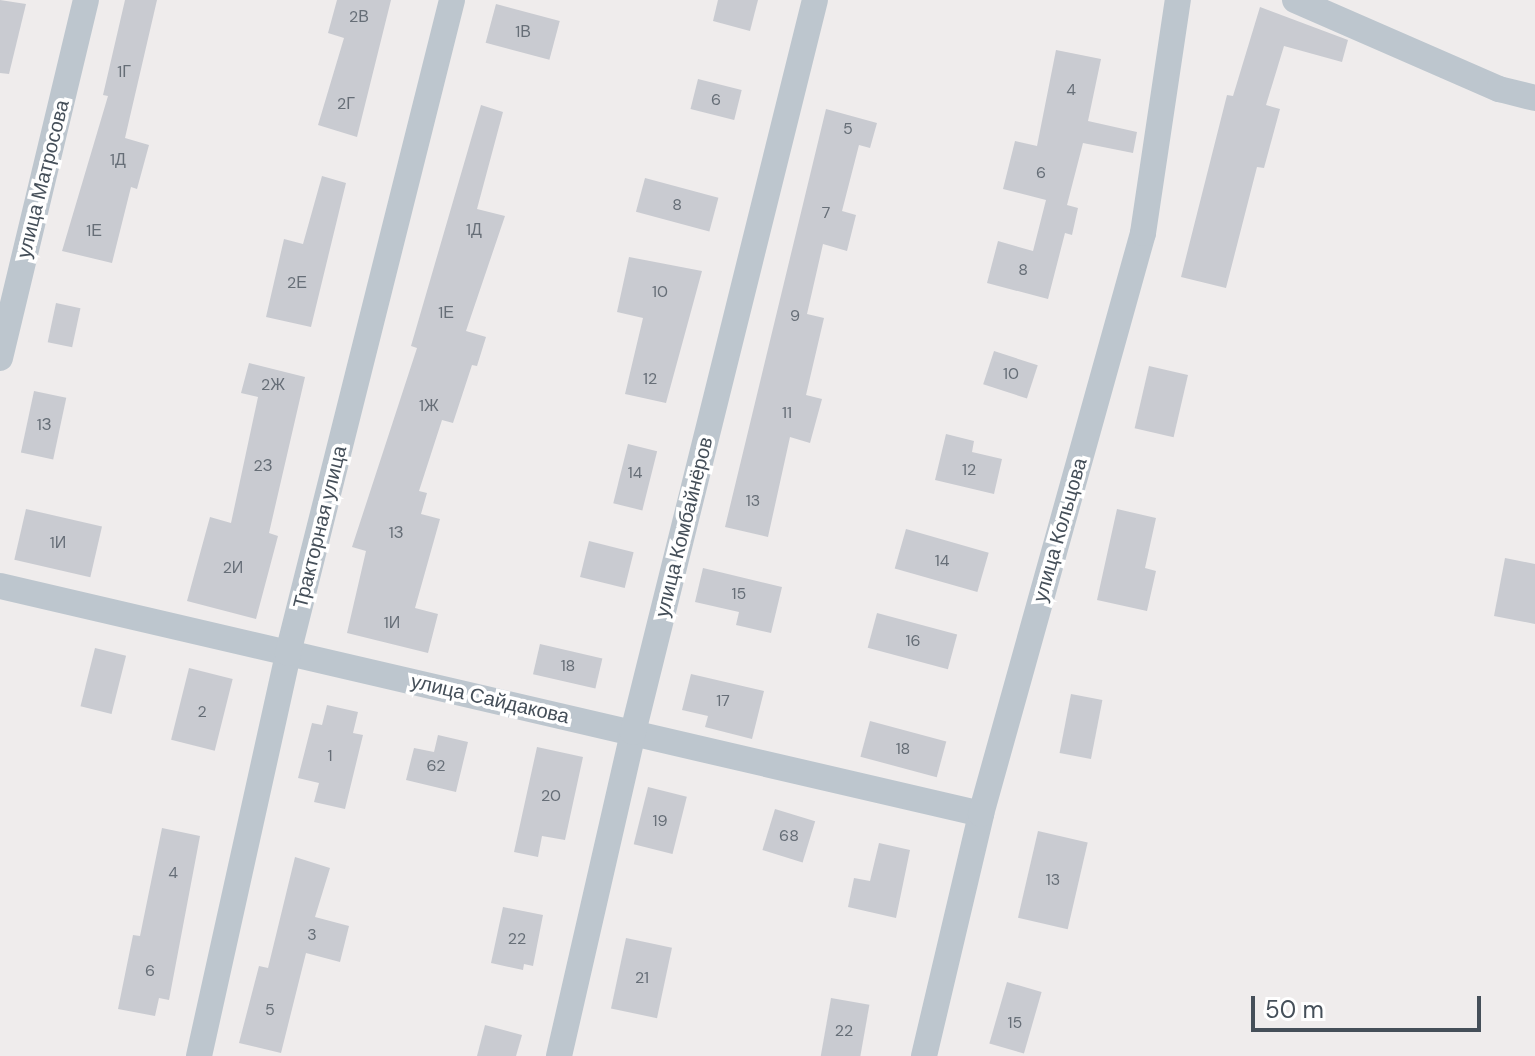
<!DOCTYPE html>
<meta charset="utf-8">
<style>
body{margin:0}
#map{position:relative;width:1535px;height:1056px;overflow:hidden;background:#efecec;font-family:"DM Sans",sans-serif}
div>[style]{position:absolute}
.building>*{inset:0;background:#c9cbd1;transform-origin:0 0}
.minor>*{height:26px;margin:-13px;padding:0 13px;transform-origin:13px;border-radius:13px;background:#bdc6ce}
span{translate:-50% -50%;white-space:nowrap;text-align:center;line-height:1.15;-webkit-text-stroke:7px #fff;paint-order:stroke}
.number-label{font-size:16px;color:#666e77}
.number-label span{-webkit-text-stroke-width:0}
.street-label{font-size:20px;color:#454f59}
.scale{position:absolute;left:1251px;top:996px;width:230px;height:36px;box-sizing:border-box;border:4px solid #454f59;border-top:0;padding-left:10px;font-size:24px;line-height:28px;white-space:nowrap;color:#454f59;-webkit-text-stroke:6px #fff;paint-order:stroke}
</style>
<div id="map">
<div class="building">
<div style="clip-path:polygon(0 0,26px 4px,9px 74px,0 73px)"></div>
<div style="clip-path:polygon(125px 0,157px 0,125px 138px,149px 145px,137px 189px,131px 187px,112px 263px,62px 251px,108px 96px,103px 95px)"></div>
<div style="clip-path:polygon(337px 0,391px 0,357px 137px,318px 125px,344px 38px,328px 33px)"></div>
<div style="clip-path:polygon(718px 0,758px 0,750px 31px,713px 21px)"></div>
<div style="left:496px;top:4px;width:66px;height:40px;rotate:15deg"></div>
<div style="clip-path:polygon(1260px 7px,1348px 40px,1342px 62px,1284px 46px,1266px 105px,1280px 109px,1264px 168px,1257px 167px,1226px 288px,1181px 277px,1227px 95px,1233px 96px)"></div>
<div style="clip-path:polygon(1056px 50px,1101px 59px,1088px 121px,1137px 132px,1133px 153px,1083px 143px,1067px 205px,1078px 208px,1072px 235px,1065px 233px,1048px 299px,987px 283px,998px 241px,1033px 251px,1046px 200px,1003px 189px,1015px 141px,1037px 146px)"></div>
<div style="left:698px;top:79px;width:45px;height:31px;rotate:14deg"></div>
<div style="clip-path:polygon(481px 105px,503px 112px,477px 209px,505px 216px,466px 331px,486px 337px,477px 366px,472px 365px,453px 423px,442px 420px,419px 491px,427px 493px,421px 514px,440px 519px,415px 608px,438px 614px,428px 653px,347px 633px,366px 551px,352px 547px,417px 348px,411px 346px)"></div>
<div style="clip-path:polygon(826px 109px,877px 123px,870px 148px,859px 145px,842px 211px,856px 215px,847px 251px,823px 244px,807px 314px,824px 318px,806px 395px,822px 399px,810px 443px,790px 437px,768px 537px,725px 527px)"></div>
<div style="clip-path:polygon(322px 176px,346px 183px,311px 327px,266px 317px,284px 239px,303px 244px)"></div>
<div style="left:645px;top:178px;width:76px;height:35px;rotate:15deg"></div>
<div style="clip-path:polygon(629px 257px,702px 271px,666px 403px,625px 394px,643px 318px,617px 312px)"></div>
<div style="left:56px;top:303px;width:25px;height:40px;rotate:12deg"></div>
<div style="left:994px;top:351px;width:46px;height:35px;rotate:18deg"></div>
<div style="clip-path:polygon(249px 363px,305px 377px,269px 533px,278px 536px,256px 619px,187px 601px,210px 517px,231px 523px,258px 397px,241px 393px)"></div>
<div style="left:1149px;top:366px;width:40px;height:64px;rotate:13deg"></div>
<div style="left:34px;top:391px;width:33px;height:63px;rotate:12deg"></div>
<div style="clip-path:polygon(946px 434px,974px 441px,972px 452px,1002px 459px,994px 494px,935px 480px)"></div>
<div style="left:628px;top:444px;width:30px;height:61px;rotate:14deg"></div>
<div style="left:26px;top:509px;width:78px;height:52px;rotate:13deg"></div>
<div style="clip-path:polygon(1117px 509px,1156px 518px,1145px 568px,1156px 571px,1147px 611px,1097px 600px)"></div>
<div style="left:906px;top:529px;width:86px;height:41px;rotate:16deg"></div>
<div style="left:589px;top:541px;width:46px;height:37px;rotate:14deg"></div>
<div style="clip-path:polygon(1505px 558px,1535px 564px,1535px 624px,1494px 616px)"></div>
<div style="clip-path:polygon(703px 568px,782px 587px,771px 633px,736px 625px,739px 612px,695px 602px)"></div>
<div style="left:877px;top:613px;width:83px;height:36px;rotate:15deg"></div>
<div style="left:540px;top:644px;width:64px;height:31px;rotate:13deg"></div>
<div style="left:95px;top:648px;width:32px;height:60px;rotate:14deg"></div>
<div style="left:189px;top:668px;width:45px;height:74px;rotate:14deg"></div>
<div style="clip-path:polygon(691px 674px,764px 691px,752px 739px,705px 727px,708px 716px,682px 710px)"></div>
<div style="left:1071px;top:694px;width:32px;height:60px;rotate:11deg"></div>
<div style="clip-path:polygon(327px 705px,358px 712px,353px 733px,363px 735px,345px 809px,314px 802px,319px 783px,298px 778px,312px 723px,322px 725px)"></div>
<div style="left:870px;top:721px;width:79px;height:37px;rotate:15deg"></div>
<div style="clip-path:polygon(438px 735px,468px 742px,456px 792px,406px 780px,414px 748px,434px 752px)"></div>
<div style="clip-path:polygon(537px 747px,583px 757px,565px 840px,542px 836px,538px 857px,514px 852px)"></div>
<div style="left:648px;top:787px;width:40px;height:59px;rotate:14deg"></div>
<div style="left:775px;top:809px;width:42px;height:43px;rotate:17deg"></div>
<div style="clip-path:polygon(162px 828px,200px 836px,169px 1000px,159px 998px,155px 1016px,118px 1009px,133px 935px,140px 936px)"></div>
<div style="left:1038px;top:831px;width:51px;height:89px;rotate:13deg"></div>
<div style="clip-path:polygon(879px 843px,910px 850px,896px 918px,848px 907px,854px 878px,870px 881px)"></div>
<div style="clip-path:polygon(295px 857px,330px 868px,315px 917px,349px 926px,340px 962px,306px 953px,281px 1053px,239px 1043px,259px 966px,268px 968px)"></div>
<div style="clip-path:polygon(503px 907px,543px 915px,533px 966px,524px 964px,523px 970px,491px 963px)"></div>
<div style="left:626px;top:938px;width:47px;height:72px;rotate:12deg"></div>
<div style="left:1007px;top:982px;width:36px;height:64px;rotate:16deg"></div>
<div style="left:831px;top:998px;width:39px;height:59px;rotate:10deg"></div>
<div style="clip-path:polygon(485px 1025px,522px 1035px,516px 1056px,477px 1056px)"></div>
</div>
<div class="minor">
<div style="left:1295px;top:0;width:223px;rotate:23.6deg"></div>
<div style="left:1499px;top:89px;width:37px;rotate:14deg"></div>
<div style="left:0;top:358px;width:368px;rotate:-76.5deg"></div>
<div style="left:0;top:586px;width:1007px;rotate:13.08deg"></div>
<div style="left:199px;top:1056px;width:413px;rotate:-77.5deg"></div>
<div style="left:288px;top:653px;width:673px;rotate:-75.9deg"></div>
<div style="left:559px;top:1056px;width:332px;rotate:-77.1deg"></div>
<div style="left:633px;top:732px;width:754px;rotate:-76.04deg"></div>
<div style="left:924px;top:1056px;width:249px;rotate:-76.7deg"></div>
<div style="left:981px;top:814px;width:603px;rotate:-74.42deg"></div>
<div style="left:1143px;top:233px;width:236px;rotate:-81.5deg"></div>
</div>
<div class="number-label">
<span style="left:359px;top:17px">2В</span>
<span style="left:523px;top:32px">1В</span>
<span style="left:124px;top:72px">1Г</span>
<span style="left:1071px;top:90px">4</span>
<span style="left:716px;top:100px">6</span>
<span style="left:346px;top:104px">2Г</span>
<span style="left:848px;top:129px">5</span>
<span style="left:118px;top:160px">1Д</span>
<span style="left:1041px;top:173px">6</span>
<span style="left:677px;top:205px">8</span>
<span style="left:826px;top:213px">7</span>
<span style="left:474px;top:230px">1Д</span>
<span style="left:94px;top:231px">1Е</span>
<span style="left:1023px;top:270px">8</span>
<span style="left:297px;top:283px">2Е</span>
<span style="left:660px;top:292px">10</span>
<span style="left:446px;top:313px">1Е</span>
<span style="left:795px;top:316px">9</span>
<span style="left:1011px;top:374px">10</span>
<span style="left:650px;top:379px">12</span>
<span style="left:273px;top:385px">2Ж</span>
<span style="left:429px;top:406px">1Ж</span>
<span style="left:787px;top:413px">11</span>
<span style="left:44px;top:425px">1З</span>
<span style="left:263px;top:466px">2З</span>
<span style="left:969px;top:470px">12</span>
<span style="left:635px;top:473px">14</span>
<span style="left:753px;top:501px">13</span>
<span style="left:396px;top:533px">1З</span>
<span style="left:58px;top:543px">1И</span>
<span style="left:942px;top:561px">14</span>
<span style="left:233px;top:568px">2И</span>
<span style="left:739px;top:594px">15</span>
<span style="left:392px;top:623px">1И</span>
<span style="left:913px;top:641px">16</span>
<span style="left:568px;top:666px">18</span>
<span style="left:723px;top:701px">17</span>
<span style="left:202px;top:712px">2</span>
<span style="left:903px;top:749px">18</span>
<span style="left:330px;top:756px">1</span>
<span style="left:436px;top:766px">62</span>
<span style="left:551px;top:796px">20</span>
<span style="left:660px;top:821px">19</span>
<span style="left:789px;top:836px">68</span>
<span style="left:173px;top:873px">4</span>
<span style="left:1053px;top:880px">13</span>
<span style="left:312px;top:935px">3</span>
<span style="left:517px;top:939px">22</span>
<span style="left:150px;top:971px">6</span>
<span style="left:642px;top:978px">21</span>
<span style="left:270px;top:1010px">5</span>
<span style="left:1015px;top:1023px">15</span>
<span style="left:844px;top:1031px">22</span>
</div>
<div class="street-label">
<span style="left:43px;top:179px;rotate:-76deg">улица Матросова</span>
<span style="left:320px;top:527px;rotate:-76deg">Тракторная улица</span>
<span style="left:684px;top:527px;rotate:-76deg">улица Комбайнёров</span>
<span style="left:1060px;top:530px;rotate:-74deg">улица Кольцова</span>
<span style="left:490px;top:699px;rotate:13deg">улица Сайдакова</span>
</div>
<div class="scale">50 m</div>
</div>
